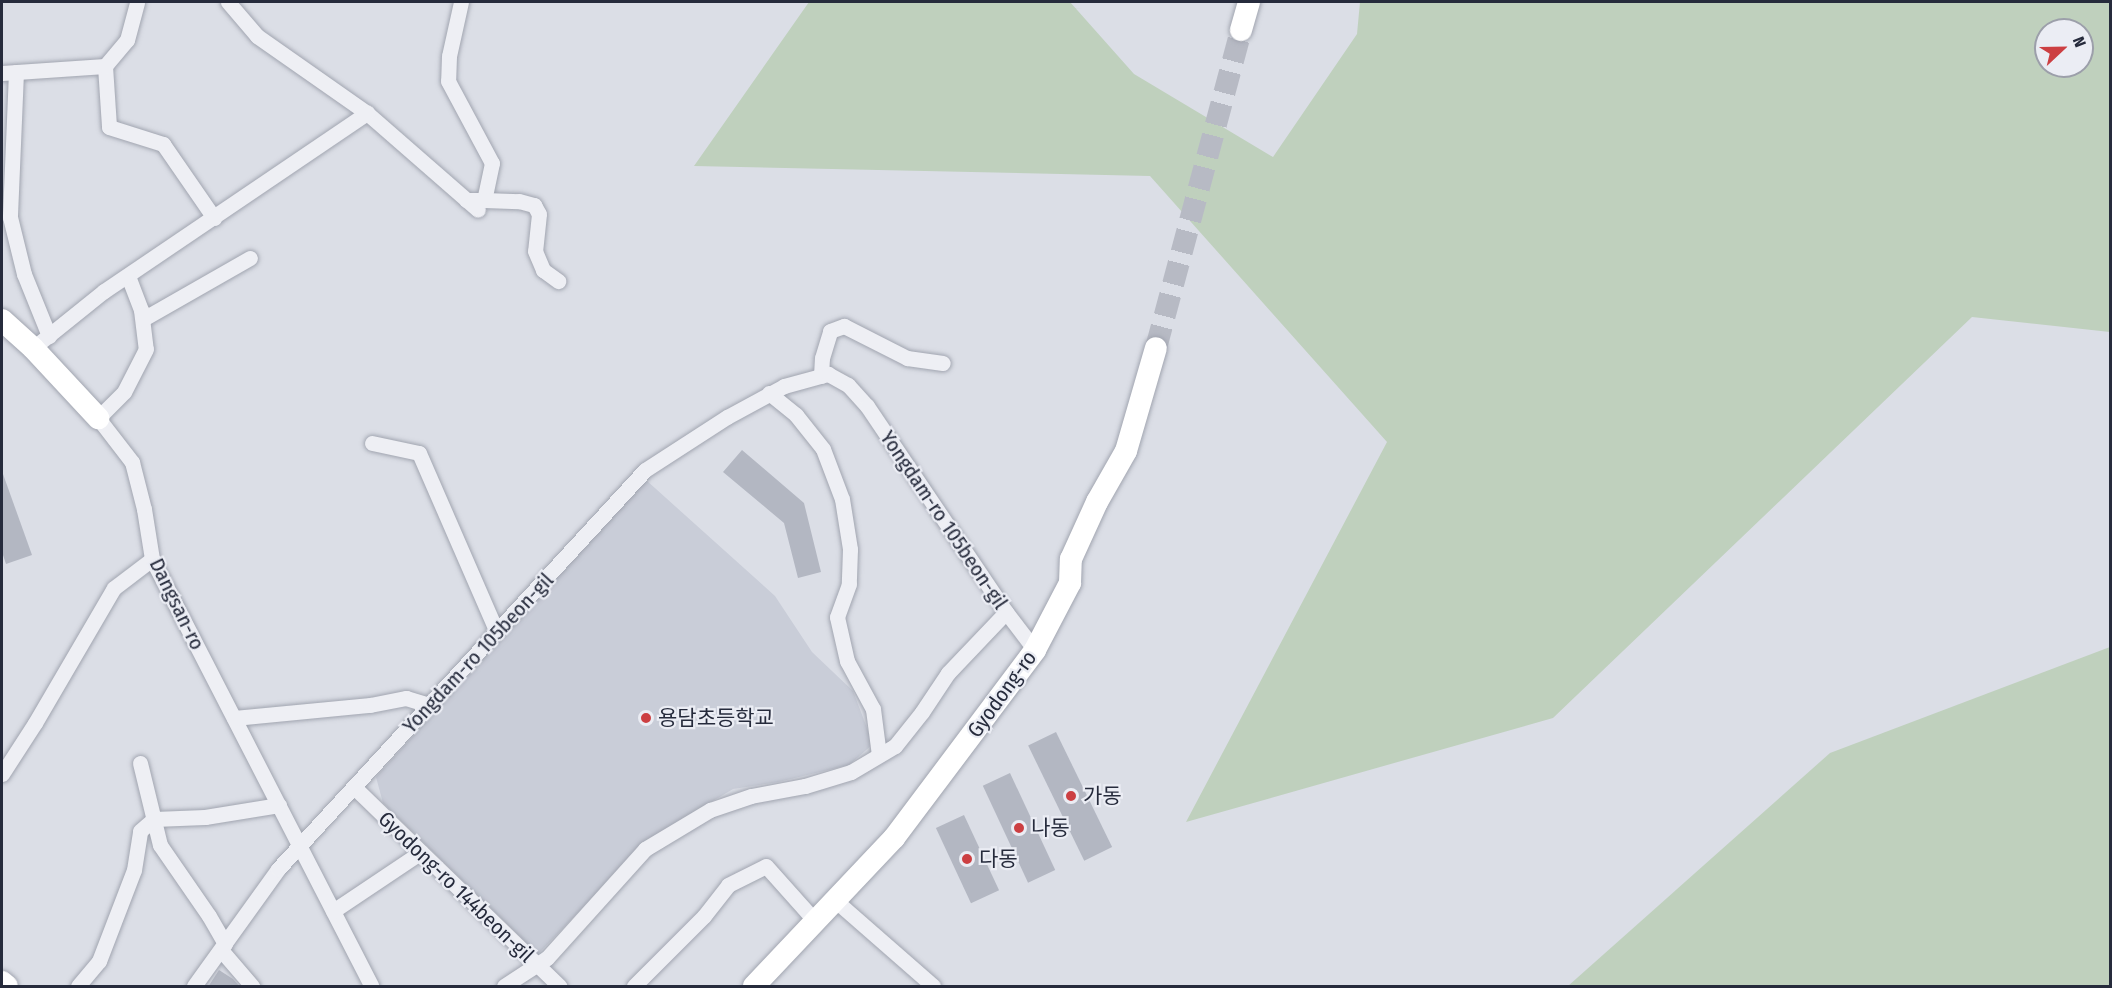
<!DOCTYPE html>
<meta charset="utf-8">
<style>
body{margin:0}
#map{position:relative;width:2112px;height:988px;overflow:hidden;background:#dbdee6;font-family:"Fira Sans Condensed","Noto Sans KR",sans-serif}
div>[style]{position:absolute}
.built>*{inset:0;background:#c9cdd8}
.green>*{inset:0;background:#bfd0bd}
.building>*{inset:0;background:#b3b7c2;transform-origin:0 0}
.secondary-tunnel>*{height:22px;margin-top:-11px;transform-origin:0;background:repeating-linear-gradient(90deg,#b7bac4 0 22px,transparent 0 33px)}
.roads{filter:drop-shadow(0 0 2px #a1a5b0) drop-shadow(0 0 2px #a1a5b0)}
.street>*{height:15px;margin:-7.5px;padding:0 7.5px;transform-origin:7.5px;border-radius:7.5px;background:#eeeff4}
.secondary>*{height:22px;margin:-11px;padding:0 11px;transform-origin:11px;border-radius:11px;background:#fff}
.dots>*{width:16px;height:16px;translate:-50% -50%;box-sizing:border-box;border:3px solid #ebedf4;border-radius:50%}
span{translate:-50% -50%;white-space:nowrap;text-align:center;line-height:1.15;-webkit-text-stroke:4.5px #ebedf4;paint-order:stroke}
.street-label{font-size:21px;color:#262b3c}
.poi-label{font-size:21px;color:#262b3c}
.left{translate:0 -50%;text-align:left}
.frame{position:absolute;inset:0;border:3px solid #262b3c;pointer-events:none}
.north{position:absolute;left:2034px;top:18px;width:60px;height:60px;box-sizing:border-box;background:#ebedf4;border:2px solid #9c9faa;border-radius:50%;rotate:68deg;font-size:16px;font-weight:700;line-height:24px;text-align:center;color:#262b3c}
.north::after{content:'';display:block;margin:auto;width:21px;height:27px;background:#cc3f42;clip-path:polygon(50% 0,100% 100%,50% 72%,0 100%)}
</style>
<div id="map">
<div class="built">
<div style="clip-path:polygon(646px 480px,775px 596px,812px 652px,853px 691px,873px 744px,849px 765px,778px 782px,733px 789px,649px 839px,538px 954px,383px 803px,376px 777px)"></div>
</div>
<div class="green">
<div style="clip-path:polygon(evenodd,809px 2px,1070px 2px,1134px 74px,1273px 157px,1357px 34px,1360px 2px,2110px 2px,2110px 332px,1972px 317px,1553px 718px,1186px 822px,1387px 442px,1150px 176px,694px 166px,809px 2px,2046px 30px,2082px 30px,2082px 66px,2046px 66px,2046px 30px)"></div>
<div style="clip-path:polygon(2110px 647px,2110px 986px,1568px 986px,1830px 753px)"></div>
</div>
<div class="building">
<div style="clip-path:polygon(742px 450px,804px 503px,821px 572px,798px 578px,784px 523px,723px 472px)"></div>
<div style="clip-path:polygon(3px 474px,32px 555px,6px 564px,2px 552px)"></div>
<div style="left:1056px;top:732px;width:128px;height:31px;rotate:64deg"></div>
<div style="left:1010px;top:773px;width:107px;height:30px;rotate:65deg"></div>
<div style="left:964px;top:815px;width:83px;height:31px;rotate:65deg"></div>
<div style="clip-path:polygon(219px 970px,233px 979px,240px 987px,208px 987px)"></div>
</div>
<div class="secondary-tunnel">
<div style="left:1156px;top:348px;width:329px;rotate:-75deg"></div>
</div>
<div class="roads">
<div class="street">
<div style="left:228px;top:2px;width:45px;rotate:49.5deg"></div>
<div style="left:257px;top:36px;width:134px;rotate:35deg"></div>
<div style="left:367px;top:113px;width:147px;rotate:41.1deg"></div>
<div style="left:461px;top:2px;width:55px;rotate:102.5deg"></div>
<div style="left:449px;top:56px;width:25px;rotate:92deg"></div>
<div style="left:448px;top:81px;width:93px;rotate:61.8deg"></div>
<div style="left:492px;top:163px;width:38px;rotate:102deg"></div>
<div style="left:484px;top:200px;width:18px;rotate:180deg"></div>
<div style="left:105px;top:66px;width:61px;rotate:86.2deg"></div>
<div style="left:109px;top:127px;width:57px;rotate:17.5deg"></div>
<div style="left:163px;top:144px;width:90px;rotate:55.4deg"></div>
<div style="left:16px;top:72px;width:145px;rotate:92.4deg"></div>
<div style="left:10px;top:217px;width:59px;rotate:76.2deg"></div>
<div style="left:24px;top:274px;width:67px;rotate:68deg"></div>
<div style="left:2px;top:73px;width:103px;rotate:-3.9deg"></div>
<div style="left:105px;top:66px;width:34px;rotate:-50deg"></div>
<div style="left:127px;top:40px;width:39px;rotate:-75deg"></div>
<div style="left:484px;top:200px;width:35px;rotate:2deg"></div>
<div style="left:519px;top:201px;width:16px;rotate:15deg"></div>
<div style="left:534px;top:205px;width:10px;rotate:61deg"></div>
<div style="left:539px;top:214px;width:37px;rotate:96deg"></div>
<div style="left:535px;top:251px;width:21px;rotate:67deg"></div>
<div style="left:543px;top:270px;width:19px;rotate:36deg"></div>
<div style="left:128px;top:276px;width:36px;rotate:69deg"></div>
<div style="left:141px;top:310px;width:39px;rotate:83deg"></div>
<div style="left:146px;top:349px;width:48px;rotate:117.1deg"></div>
<div style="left:124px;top:392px;width:37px;rotate:135deg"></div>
<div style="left:98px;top:418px;width:56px;rotate:52.3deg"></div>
<div style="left:132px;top:462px;width:49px;rotate:75.7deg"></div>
<div style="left:144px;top:509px;width:51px;rotate:80.9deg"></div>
<div style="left:152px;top:559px;width:480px;rotate:62.8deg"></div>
<div style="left:143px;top:319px;width:123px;rotate:-29.7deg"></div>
<div style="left:33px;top:348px;width:91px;rotate:-38.8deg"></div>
<div style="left:104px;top:291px;width:318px;rotate:-34.1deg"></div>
<div style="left:821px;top:376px;width:18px;rotate:-87deg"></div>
<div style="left:822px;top:358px;width:28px;rotate:-73deg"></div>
<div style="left:830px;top:331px;width:15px;rotate:-20deg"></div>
<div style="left:844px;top:326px;width:71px;rotate:26.9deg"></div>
<div style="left:907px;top:358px;width:36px;rotate:8deg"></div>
<div style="left:769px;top:393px;width:35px;rotate:39deg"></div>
<div style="left:796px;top:415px;width:43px;rotate:51.5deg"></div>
<div style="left:823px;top:449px;width:53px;rotate:69.2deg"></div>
<div style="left:842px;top:499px;width:51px;rotate:80.9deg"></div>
<div style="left:850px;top:549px;width:35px;rotate:92deg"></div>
<div style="left:849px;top:584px;width:35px;rotate:110deg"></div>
<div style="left:837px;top:617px;width:45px;rotate:77.2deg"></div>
<div style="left:847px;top:661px;width:55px;rotate:61.6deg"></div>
<div style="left:873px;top:709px;width:46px;rotate:82.6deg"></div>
<div style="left:372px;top:443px;width:48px;rotate:12deg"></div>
<div style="left:419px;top:453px;width:195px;rotate:66.5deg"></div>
<div style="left:234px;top:718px;width:137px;rotate:-5.5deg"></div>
<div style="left:370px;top:705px;width:37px;rotate:-11deg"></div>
<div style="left:406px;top:698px;width:24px;rotate:17deg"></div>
<div style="left:140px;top:763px;width:84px;rotate:76.3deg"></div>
<div style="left:160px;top:845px;width:86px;rotate:55.4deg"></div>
<div style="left:209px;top:916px;width:32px;rotate:60deg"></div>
<div style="left:2px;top:774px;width:61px;rotate:-57.1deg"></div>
<div style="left:35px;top:723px;width:156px;rotate:-59.7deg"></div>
<div style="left:114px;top:588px;width:48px;rotate:-37.3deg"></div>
<div style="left:354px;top:787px;width:286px;rotate:44.1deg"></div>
<div style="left:836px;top:901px;width:129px;rotate:41.2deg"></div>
<div style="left:333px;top:911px;width:106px;rotate:-33.8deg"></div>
<div style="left:221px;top:950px;width:48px;rotate:49.3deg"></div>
<div style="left:78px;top:986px;width:33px;rotate:-50deg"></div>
<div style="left:99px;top:961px;width:97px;rotate:-69deg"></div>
<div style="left:134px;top:870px;width:39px;rotate:-81deg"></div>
<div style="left:140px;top:831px;width:18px;rotate:-41deg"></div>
<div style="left:154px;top:819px;width:51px;rotate:-2.2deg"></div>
<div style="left:205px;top:817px;width:75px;rotate:-9.2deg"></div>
<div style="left:194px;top:986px;width:144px;rotate:-54.3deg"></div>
<div style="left:278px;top:869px;width:542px;rotate:-47.39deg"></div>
<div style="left:645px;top:470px;width:98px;rotate:-32.9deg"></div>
<div style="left:727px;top:417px;width:65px;rotate:-28.5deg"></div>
<div style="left:784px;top:386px;width:46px;rotate:-15.3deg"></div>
<div style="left:828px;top:374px;width:23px;rotate:29deg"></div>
<div style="left:848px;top:385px;width:28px;rotate:48deg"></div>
<div style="left:867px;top:406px;width:249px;rotate:56deg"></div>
<div style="left:1006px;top:612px;width:48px;rotate:52.7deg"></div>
<div style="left:504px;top:986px;width:51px;rotate:-33.1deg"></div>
<div style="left:547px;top:958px;width:147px;rotate:-48deg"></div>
<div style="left:645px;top:849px;width:76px;rotate:-31deg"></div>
<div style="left:710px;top:810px;width:43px;rotate:-18.9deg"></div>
<div style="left:751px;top:796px;width:55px;rotate:-10.5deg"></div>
<div style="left:805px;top:786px;width:48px;rotate:-16.9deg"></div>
<div style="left:851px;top:772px;width:51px;rotate:-30.6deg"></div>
<div style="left:895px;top:746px;width:43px;rotate:-51.5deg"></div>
<div style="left:922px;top:712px;width:47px;rotate:-56.3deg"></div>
<div style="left:948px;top:673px;width:84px;rotate:-46.4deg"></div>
<div style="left:634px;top:986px;width:99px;rotate:-45deg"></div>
<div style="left:704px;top:916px;width:39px;rotate:-52deg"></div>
<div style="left:728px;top:885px;width:42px;rotate:-26.6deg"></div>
<div style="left:766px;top:866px;width:75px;rotate:48.2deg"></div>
</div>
<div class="secondary">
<div style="left:1241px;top:30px;width:29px;rotate:-74deg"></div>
<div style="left:2px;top:320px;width:42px;rotate:42.1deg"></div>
<div style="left:33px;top:348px;width:96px;rotate:47.1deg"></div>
<div style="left:2px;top:982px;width:6px;rotate:39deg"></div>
<div style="left:754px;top:986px;width:204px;rotate:-46.6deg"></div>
<div style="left:894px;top:838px;width:235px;rotate:-53.1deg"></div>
<div style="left:1035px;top:650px;width:76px;rotate:-62.4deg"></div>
<div style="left:1070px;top:583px;width:24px;rotate:-88deg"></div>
<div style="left:1071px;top:559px;width:63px;rotate:-65.5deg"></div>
<div style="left:1097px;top:502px;width:59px;rotate:-60.4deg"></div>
<div style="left:1126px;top:451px;width:107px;rotate:-73.8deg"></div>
</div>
</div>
<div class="dots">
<div style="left:646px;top:718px;background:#cc3f42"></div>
<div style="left:1071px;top:796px;background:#cc3f42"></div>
<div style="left:1019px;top:828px;background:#cc3f42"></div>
<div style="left:967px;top:859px;background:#cc3f42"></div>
</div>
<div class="street-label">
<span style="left:944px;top:520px;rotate:56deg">Yongdam-ro 105beon-gil</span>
<span style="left:177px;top:604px;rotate:64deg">Dangsan-ro</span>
<span style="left:478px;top:653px;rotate:-47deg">Yongdam-ro 105beon-gil</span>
<span style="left:1002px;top:694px;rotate:-54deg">Gyodong-ro</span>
<span style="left:456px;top:887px;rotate:44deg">Gyodong-ro 144beon-gil</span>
</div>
<div class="poi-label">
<span class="left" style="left:658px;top:718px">용담초등학교</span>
<span class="left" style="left:1083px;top:796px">가동</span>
<span class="left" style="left:1031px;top:828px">나동</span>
<span class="left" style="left:979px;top:859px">다동</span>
</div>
<div class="frame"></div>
<div class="north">N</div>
</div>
